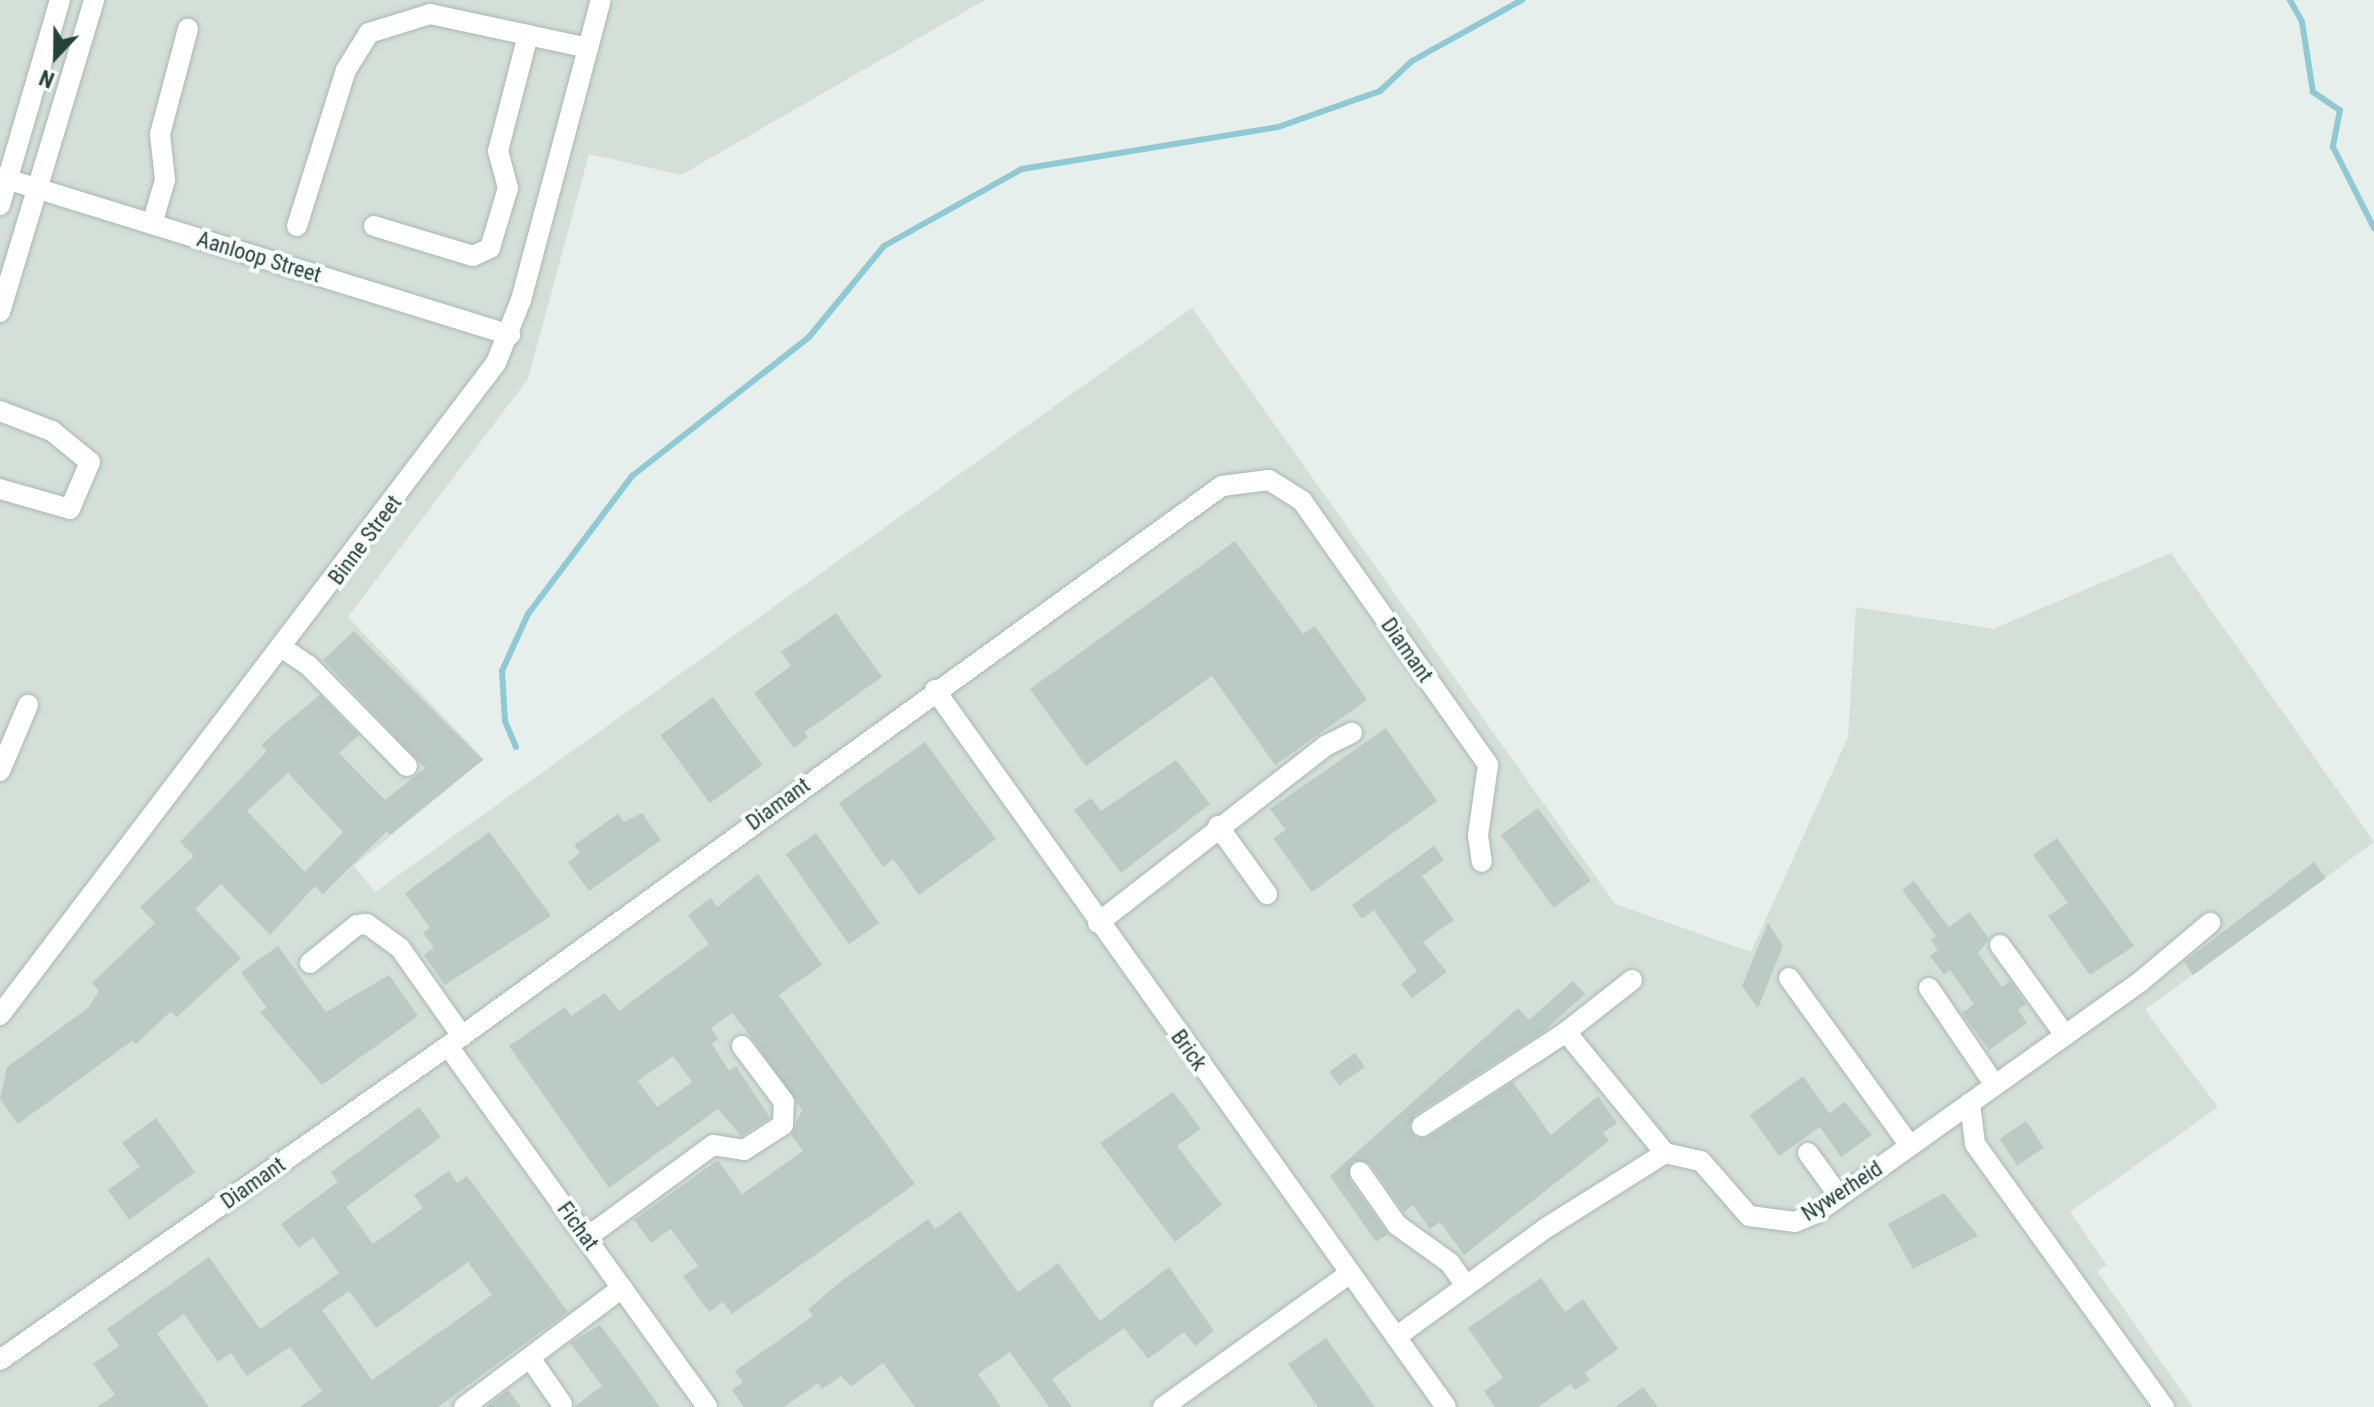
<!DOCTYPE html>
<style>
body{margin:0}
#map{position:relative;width:2374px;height:1407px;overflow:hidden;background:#e6efeb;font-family:"Roboto Condensed",sans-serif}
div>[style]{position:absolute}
.built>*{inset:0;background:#d4dfda}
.stream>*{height:6px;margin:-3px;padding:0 3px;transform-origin:3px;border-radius:3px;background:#8ec9d4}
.building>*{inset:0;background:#bbcac4;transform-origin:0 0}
.roads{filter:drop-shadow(0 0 2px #a8b8b2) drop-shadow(0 0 2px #a8b8b2)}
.minor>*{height:20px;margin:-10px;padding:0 10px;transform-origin:10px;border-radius:10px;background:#fff}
span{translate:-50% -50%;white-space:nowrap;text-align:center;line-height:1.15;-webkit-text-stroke:8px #f7fbf9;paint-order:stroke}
.street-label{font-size:22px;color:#24423a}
.north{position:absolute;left:16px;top:16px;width:80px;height:80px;-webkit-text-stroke:6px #f7fbf9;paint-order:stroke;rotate:202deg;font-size:22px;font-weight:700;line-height:32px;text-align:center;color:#24423a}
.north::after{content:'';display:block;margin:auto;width:28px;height:36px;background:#24423a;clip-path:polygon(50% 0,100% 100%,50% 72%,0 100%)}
</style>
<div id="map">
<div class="built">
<div style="clip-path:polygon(0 0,985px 0,681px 175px,589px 154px,528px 379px,348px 617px,484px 759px,354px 866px,375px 892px,1192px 308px,1615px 904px,1751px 952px,1848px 737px,1856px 607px,1993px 629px,2171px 553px,2374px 842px,2145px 1010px,2218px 1107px,2070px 1212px,2107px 1265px,2097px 1271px,2193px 1407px,0 1407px)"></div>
</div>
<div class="stream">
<div style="left:2290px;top:0;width:25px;rotate:61deg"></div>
<div style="left:2302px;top:22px;width:71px;rotate:81.1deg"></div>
<div style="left:2313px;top:92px;width:32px;rotate:34deg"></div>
<div style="left:2340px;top:110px;width:38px;rotate:101deg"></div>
<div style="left:2333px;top:147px;width:91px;rotate:63.2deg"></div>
<div style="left:516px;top:747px;width:28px;rotate:-113deg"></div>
<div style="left:505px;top:721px;width:50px;rotate:-93.4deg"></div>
<div style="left:502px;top:671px;width:63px;rotate:-65.5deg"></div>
<div style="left:528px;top:614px;width:173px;rotate:-53deg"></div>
<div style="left:632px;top:476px;width:225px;rotate:-38.1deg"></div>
<div style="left:809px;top:337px;width:118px;rotate:-50.5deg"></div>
<div style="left:884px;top:246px;width:158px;rotate:-29.2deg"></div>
<div style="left:1022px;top:169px;width:259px;rotate:-9.3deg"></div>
<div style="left:1278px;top:127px;width:108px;rotate:-19.4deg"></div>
<div style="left:1380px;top:91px;width:44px;rotate:-43.2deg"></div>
<div style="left:1412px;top:61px;width:126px;rotate:-29deg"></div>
</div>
<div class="building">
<div style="clip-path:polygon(1235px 541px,1303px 634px,1315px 626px,1367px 700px,1275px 765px,1212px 676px,1086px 766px,1030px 689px)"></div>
<div style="clip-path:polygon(836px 613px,882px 677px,805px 732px,808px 737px,794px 748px,754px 693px,791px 666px,781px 652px)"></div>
<div style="clip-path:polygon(evenodd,354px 631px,483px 760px,390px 835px,387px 831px,323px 894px,315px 886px,270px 935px,221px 884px,195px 909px,241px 958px,177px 1017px,171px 1011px,136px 1044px,132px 1041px,18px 1124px,0 1099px,7px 1067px,88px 1008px,99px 991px,92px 983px,155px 923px,140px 907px,194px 856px,180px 842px,267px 751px,261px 745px,282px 726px,320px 695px,359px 735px,339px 753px,385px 800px,425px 768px,323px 660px,354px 631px,288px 773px,343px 832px,305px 872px,247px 811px,288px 773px)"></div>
<div style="left:713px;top:697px;width:84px;height:65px;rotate:54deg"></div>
<div style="clip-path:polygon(1386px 728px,1437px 801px,1312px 892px,1273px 838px,1286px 830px,1270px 809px)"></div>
<div style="clip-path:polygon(925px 742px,996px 839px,919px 895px,893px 859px,883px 867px,839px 803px)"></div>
<div style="clip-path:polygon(1176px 760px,1210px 804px,1121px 873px,1074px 810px,1091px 798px,1101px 811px)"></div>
<div style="left:1538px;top:808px;width:90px;height:46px;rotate:54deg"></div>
<div style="clip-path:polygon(642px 813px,661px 840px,589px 891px,568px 862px,580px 853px,574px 845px,618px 814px,624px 822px)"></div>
<div style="clip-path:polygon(489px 832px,551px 916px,445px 985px,424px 955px,434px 947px,423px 933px,430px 928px,405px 893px)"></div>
<div style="left:816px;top:833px;width:110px;height:37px;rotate:55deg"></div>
<div style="clip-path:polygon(2057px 838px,2134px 946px,2090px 975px,2048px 916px,2068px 903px,2033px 855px)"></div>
<div style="clip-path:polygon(1434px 846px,1444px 860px,1422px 876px,1454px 920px,1423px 942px,1447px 972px,1412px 998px,1401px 984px,1417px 971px,1374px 910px,1362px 919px,1352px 905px)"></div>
<div style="clip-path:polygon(2314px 862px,2326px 878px,2193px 975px,2184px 962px)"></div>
<div style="clip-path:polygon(evenodd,758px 874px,822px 965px,779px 995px,915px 1184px,732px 1314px,723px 1302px,709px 1312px,683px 1276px,698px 1266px,671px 1229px,651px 1243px,634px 1220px,718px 1160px,742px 1194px,803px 1151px,791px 1135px,802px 1110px,752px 1038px,732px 1013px,711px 1028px,718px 1039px,712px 1044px,729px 1071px,736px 1066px,770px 1118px,741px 1136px,718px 1109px,609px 1188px,509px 1046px,565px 1007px,571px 1016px,605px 993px,619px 1011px,709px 944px,688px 915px,711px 898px,717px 907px,758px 874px,673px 1056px,692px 1082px,657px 1107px,638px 1081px,673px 1056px)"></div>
<div style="clip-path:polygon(1914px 881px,1949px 927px,1970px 912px,1989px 939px,1978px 953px,2002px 987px,2010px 981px,2026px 1004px,2018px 1010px,2027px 1023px,1989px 1050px,1962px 1013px,1974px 1004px,1950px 970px,1944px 975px,1930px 956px,1938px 950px,1931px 940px,1936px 936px,1902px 890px)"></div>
<div style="clip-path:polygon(1768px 923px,1783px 946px,1758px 1008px,1742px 986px)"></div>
<div style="clip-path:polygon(278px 946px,326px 1012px,389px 975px,418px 1016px,322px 1085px,260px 1012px,267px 1008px,241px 972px)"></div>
<div style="clip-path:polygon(1573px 981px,1585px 994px,1543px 1032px,1415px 1115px,1409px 1127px,1417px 1138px,1428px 1137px,1513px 1082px,1551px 1135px,1598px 1096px,1617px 1123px,1603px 1133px,1609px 1141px,1464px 1255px,1440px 1222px,1430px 1229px,1413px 1205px,1404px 1212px,1370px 1164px,1353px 1161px,1349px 1179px,1388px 1234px,1376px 1242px,1330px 1176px,1518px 1008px,1529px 1020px)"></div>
<div style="left:1355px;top:1053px;width:17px;height:32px;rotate:54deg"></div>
<div style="clip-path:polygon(1803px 1076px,1829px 1113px,1845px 1102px,1872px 1135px,1841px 1157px,1820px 1127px,1779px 1156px,1750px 1115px)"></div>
<div style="clip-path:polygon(1173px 1092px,1201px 1129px,1177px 1146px,1222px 1205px,1175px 1242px,1100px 1143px)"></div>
<div style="clip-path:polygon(evenodd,419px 1107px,441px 1137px,346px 1207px,373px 1244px,423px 1208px,414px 1195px,449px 1171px,457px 1183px,467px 1176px,568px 1312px,438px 1407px,300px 1407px,322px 1391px,290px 1347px,247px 1376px,231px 1353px,218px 1362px,184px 1314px,157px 1333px,209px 1407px,97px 1407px,115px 1395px,93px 1364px,119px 1346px,107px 1329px,209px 1257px,260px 1329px,339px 1273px,313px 1237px,299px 1248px,281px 1224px,338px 1182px,331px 1172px,419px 1107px,468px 1262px,492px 1295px,372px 1380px,322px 1310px,349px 1291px,376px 1328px,468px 1262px)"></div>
<div style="clip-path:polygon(156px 1118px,195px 1172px,129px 1220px,108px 1190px,140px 1167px,122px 1143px)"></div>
<div style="left:2026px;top:1121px;width:32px;height:32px;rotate:56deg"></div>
<div style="clip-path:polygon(1944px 1193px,1978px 1236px,1913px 1269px,1888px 1224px)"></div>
<div style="clip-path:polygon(960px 1211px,1018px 1292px,1058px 1263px,1100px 1321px,1169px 1267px,1214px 1331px,1195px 1346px,1184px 1332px,1148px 1359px,1124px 1328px,1052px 1379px,1072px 1407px,1049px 1407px,1010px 1352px,978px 1374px,1001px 1407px,915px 1407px,883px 1363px,851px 1386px,841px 1376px,822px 1389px,818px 1383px,784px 1407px,744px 1407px,732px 1390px,743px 1382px,735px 1371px,813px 1316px,808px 1309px,844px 1279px,928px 1219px,935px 1229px)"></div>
<div style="clip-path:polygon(1541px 1278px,1565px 1312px,1583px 1299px,1618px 1349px,1585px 1373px,1590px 1380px,1575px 1390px,1571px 1384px,1538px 1407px,1495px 1407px,1484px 1391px,1503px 1378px,1468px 1328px)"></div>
<div style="clip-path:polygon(600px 1325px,633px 1369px,660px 1407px,574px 1407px,602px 1386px,570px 1343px)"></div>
<div style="clip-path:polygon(1326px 1338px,1375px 1407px,1318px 1407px,1288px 1364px)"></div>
<div style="clip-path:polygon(1643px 1387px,1658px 1407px,1615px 1407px)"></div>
<div style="clip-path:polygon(508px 1390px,521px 1407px,486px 1407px)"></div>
</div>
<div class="roads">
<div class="minor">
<div style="left:0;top:177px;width:534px;rotate:17.21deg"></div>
<div style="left:0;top:205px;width:214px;rotate:-73.7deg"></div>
<div style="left:152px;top:224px;width:46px;rotate:-73.5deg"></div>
<div style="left:165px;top:180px;width:46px;rotate:-96.2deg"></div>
<div style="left:160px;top:134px;width:109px;rotate:-75.1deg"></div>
<div style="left:297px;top:226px;width:164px;rotate:-72.6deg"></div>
<div style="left:346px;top:70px;width:44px;rotate:-58.1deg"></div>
<div style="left:369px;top:33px;width:64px;rotate:-17.3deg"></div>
<div style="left:430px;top:14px;width:162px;rotate:12.1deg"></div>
<div style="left:374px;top:226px;width:103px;rotate:16.9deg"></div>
<div style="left:473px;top:256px;width:19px;rotate:-25deg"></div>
<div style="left:490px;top:248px;width:63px;rotate:-73.3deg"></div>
<div style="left:508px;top:188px;width:38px;rotate:-105deg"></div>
<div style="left:498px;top:151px;width:120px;rotate:-75.5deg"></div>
<div style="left:0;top:312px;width:326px;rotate:-73.2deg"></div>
<div style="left:0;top:411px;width:56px;rotate:21deg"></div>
<div style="left:52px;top:431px;width:49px;rotate:39.2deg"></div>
<div style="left:90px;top:462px;width:51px;rotate:113.1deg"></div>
<div style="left:70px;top:509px;width:73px;rotate:-164.1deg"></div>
<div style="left:284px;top:649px;width:30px;rotate:34deg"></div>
<div style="left:309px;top:666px;width:140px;rotate:45.6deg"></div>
<div style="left:935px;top:690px;width:880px;rotate:54.52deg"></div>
<div style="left:0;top:771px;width:72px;rotate:-67deg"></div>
<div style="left:1218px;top:826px;width:84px;rotate:54.2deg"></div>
<div style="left:1098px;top:923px;width:288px;rotate:-37.9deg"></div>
<div style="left:1325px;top:746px;width:30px;rotate:-26deg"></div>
<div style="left:2000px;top:945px;width:111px;rotate:54.2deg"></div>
<div style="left:310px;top:963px;width:60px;rotate:-39deg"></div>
<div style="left:357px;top:925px;width:10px;rotate:-6deg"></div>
<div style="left:367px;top:924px;width:41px;rotate:36deg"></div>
<div style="left:400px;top:948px;width:108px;rotate:54.8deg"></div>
<div style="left:1789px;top:978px;width:207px;rotate:54.2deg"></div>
<div style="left:1929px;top:988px;width:117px;rotate:55.8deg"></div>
<div style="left:0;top:1015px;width:819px;rotate:-52.74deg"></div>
<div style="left:496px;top:363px;width:68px;rotate:-68.4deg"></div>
<div style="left:521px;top:300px;width:310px;rotate:-75.1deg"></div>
<div style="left:1566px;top:1032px;width:156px;rotate:50.7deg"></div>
<div style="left:448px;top:1046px;width:444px;rotate:54.3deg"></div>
<div style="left:1970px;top:1103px;width:41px;rotate:83deg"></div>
<div style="left:1975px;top:1144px;width:324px;rotate:54.3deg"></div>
<div style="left:1422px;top:1126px;width:172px;rotate:-33.1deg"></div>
<div style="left:1566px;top:1032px;width:84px;rotate:-38.2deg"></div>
<div style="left:1808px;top:1153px;width:53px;rotate:54.2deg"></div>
<div style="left:1360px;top:1172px;width:65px;rotate:55.1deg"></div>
<div style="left:1397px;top:1225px;width:65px;rotate:35.6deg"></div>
<div style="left:1450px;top:1263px;width:28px;rotate:55deg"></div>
<div style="left:586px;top:1238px;width:157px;rotate:-36.2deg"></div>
<div style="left:713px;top:1145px;width:31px;rotate:9deg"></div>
<div style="left:744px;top:1150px;width:46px;rotate:-32.7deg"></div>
<div style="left:783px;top:1125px;width:23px;rotate:-88deg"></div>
<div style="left:784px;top:1102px;width:70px;rotate:-126.9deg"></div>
<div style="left:1396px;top:1337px;width:185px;rotate:-36deg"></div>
<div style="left:1546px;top:1228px;width:141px;rotate:-32.2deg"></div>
<div style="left:1665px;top:1153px;width:37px;rotate:13deg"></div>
<div style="left:1701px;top:1161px;width:73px;rotate:48.9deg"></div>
<div style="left:1749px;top:1216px;width:46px;rotate:7.4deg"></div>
<div style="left:1795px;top:1222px;width:23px;rotate:-23deg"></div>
<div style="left:1816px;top:1213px;width:398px;rotate:-35.5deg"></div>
<div style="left:2140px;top:982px;width:92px;rotate:-40.1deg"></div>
<div style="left:530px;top:1358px;width:56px;rotate:55.2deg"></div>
<div style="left:0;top:1360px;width:547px;rotate:-35.03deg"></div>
<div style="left:448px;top:1046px;width:955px;rotate:-35.89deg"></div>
<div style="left:1222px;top:486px;width:47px;rotate:-7.3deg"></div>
<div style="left:1269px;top:480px;width:39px;rotate:32deg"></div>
<div style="left:1302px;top:501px;width:323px;rotate:54.8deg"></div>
<div style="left:1488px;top:765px;width:71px;rotate:98.1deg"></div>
<div style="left:1478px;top:835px;width:27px;rotate:82deg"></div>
<div style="left:464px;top:1407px;width:198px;rotate:-37deg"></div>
<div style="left:1163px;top:1407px;width:230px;rotate:-35.6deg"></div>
</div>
</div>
<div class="street-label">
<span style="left:259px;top:257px;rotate:17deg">Aanloop Street</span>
<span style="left:365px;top:540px;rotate:-53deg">Binne Street</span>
<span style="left:1407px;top:650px;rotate:55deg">Diamant</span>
<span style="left:778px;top:804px;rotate:-36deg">Diamant</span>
<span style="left:1189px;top:1050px;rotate:54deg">Brick</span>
<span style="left:253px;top:1183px;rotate:-35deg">Diamant</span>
<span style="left:1842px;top:1191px;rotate:-33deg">Nywerheid</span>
<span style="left:578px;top:1226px;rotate:54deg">Fichat</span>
</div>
<div class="north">N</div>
</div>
